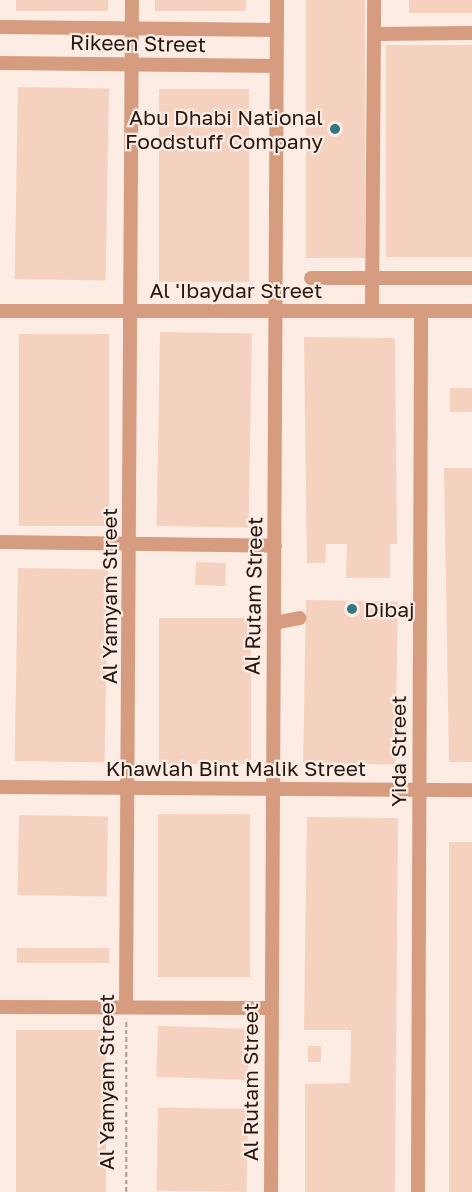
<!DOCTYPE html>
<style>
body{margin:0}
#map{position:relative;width:472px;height:1192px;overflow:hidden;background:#fcece4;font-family:"Golos Text",sans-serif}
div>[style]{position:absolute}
.building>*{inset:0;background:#f5d1bf;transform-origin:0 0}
.path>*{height:1.5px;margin-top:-0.75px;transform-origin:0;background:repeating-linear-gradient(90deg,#a99a92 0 4.5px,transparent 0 7.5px)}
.minor>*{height:14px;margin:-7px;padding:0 7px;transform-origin:7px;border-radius:7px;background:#d59c7f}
.dots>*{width:16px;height:16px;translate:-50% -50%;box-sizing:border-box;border:3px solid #fcece4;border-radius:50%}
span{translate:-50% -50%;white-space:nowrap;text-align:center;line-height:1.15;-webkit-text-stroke:4.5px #fcece4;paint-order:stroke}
.street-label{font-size:21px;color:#251811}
.poi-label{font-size:21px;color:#251811}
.right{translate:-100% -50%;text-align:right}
.left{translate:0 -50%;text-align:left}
</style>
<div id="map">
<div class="building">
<div style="left:16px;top:0;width:92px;height:11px"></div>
<div style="left:155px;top:0;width:91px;height:11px"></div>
<div style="left:306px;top:0;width:59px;height:258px"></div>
<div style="left:409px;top:0;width:63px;height:13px"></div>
<div style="left:386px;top:45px;width:86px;height:212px"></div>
<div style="left:18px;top:87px;width:91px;height:192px;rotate:1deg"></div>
<div style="left:159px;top:89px;width:90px;height:193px"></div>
<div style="left:160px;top:332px;width:92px;height:194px;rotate:1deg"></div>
<div style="left:19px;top:334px;width:90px;height:192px"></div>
<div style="clip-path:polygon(304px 337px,395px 338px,397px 544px,390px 544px,390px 578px,346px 578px,347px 544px,326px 544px,325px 563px,307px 563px)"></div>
<div style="left:450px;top:388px;width:22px;height:24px"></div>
<div style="clip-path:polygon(444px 468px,472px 468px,472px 762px,449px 762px)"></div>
<div style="left:196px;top:562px;width:30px;height:23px;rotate:2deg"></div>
<div style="left:18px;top:568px;width:90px;height:193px;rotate:1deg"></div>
<div style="left:306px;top:600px;width:92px;height:163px;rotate:1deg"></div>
<div style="left:159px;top:618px;width:92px;height:146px"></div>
<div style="left:158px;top:814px;width:92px;height:163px"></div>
<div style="left:19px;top:815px;width:89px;height:80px;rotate:1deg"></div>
<div style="clip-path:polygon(307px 817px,398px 818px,395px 1192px,305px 1192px,305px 1084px,350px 1083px,351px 1030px,304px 1030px)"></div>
<div style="left:449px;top:842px;width:23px;height:350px"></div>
<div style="left:17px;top:948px;width:92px;height:15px"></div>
<div style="left:249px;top:1029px;width:51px;height:91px;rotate:92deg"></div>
<div style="left:16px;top:1030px;width:90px;height:162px"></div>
<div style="left:308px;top:1046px;width:13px;height:16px"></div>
<div style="left:248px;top:1109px;width:83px;height:90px;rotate:91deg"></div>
</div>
<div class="path">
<div style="left:126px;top:1192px;width:173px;rotate:-90deg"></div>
</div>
<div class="minor">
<div style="left:0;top:27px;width:277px;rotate:0.6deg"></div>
<div style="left:374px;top:34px;width:98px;rotate:-0.6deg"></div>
<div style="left:0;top:63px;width:276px;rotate:0.6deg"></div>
<div style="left:311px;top:278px;width:161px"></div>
<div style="left:0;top:311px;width:472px"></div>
<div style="left:372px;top:311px;width:311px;rotate:-89.6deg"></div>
<div style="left:0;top:542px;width:275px;rotate:0.8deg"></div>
<div style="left:274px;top:623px;width:26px;rotate:-11deg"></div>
<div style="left:0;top:787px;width:472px;rotate:0.4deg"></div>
<div style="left:0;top:1007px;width:272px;rotate:0.2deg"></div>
<div style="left:126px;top:1007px;width:1007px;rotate:-89.66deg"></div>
<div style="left:271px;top:1192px;width:1192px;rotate:-89.71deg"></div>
<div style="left:418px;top:1192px;width:881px;rotate:-89.8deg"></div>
</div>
<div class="dots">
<div style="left:335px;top:129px;background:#317784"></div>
<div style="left:352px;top:609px;background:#317784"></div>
</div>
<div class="street-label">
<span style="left:138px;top:43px;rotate:1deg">Rikeen Street</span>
<span style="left:236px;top:290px">Al 'Ibaydar Street</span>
<span style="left:109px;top:596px;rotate:-90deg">Al Yamyam Street</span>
<span style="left:253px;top:596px;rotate:-89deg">Al Rutam Street</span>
<span style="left:398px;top:751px;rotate:-90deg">Yida Street</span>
<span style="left:236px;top:768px">Khawlah Bint Malik Street</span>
<span style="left:106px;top:1082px;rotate:-90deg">Al Yamyam Street</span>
<span style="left:250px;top:1082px;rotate:-90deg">Al Rutam Street</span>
</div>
<div class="poi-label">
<span class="right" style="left:323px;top:129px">Abu Dhabi National<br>Foodstuff Company</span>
<span class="left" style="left:364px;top:609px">Dibaj</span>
</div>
</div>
